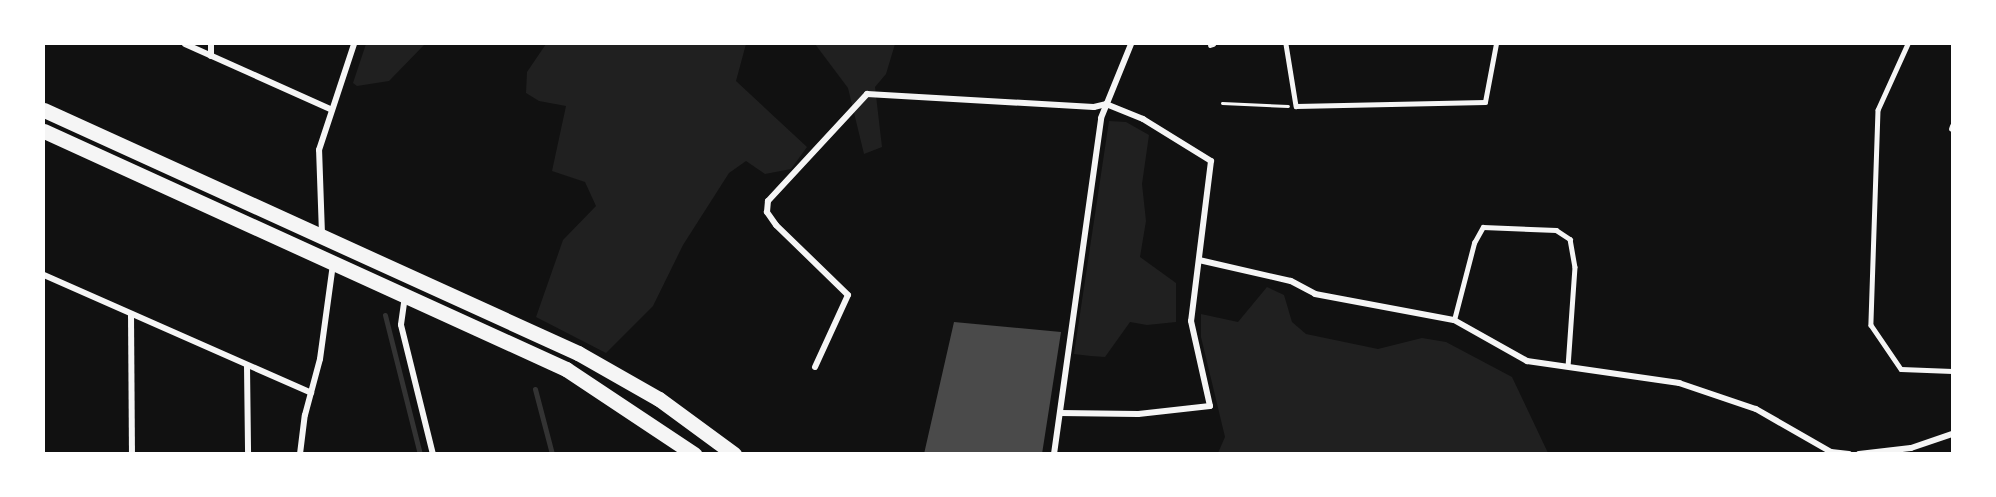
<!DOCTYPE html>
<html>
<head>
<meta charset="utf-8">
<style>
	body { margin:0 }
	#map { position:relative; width:1996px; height:497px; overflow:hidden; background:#111; font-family:Lora,serif }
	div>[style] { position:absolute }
	.green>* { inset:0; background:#202020 }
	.stream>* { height:5px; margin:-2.5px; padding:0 2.5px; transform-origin:2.5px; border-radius:2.5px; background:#333 }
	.building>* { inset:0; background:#4a4a4a }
	.path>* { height:3px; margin:-1.5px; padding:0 1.5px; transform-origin:1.5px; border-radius:1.5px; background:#f5f5f5 }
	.service>* { height:4.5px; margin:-2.25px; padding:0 2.25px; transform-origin:2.25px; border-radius:2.25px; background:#f5f5f5 }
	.minor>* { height:6px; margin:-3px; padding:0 3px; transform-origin:3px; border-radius:3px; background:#f5f5f5 }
	.primary>* { height:15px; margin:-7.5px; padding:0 7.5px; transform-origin:7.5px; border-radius:7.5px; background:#f5f5f5 }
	span { translate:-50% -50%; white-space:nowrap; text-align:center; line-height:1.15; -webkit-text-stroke:4.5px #fff; paint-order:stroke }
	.frame { position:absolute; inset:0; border:45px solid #fff; pointer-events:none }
</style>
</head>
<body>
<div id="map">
	<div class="green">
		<div style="clip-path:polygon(366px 44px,425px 44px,389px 81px,357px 86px,353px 83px)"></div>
		<div style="clip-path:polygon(546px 44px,746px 44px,736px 81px,807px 147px,791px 169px,765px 174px,746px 161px,729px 173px,683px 245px,653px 306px,606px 353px,536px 317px,563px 240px,596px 206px,585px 182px,552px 171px,566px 106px,539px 101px,526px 93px,527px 72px)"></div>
		<div style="clip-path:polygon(815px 44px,895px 44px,886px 74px,875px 87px,882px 147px,864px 154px,848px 88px)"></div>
		<div style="clip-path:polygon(1109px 121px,1126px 122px,1149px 135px,1142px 184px,1146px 221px,1140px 257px,1176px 283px,1176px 322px,1147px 325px,1130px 322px,1105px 357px,1091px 356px,1074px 354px)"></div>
		<div style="clip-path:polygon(1267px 287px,1284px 295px,1292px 322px,1306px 334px,1378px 349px,1422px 338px,1446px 342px,1512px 377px,1548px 453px,1218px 453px,1225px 437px,1201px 337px,1201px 314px,1238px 322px)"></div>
	</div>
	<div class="stream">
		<div style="left:385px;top:315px;width:143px;rotate:75.9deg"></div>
		<div style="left:535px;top:389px;width:67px;rotate:75.3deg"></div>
	</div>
	<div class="building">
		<div style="clip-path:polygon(954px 322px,1061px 332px,1042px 454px,924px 454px)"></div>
	</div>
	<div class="path">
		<div style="left:1222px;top:103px;width:66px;rotate:2.6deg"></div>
	</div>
	<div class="service">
		<div style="left:1286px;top:44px;width:63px;rotate:80.8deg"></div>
		<div style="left:1296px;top:106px;width:189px;rotate:-1.2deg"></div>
		<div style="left:1485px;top:102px;width:59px;rotate:-79.3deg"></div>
		<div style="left:1908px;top:44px;width:72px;rotate:114.4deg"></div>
		<div style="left:1878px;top:110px;width:215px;rotate:91.9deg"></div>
		<div style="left:1871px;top:325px;width:53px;rotate:55.7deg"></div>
		<div style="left:1901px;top:369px;width:51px;rotate:2.2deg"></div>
		<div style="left:1210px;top:45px;width:3px;rotate:-18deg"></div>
		<div style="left:1951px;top:129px;width:3px;rotate:-72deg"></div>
		<div style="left:1454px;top:320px;width:80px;rotate:-75.4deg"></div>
		<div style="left:1474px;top:243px;width:18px;rotate:-61deg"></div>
		<div style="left:1483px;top:227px;width:73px;rotate:2.4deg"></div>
		<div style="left:1556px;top:230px;width:17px;rotate:33deg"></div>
		<div style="left:1570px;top:239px;width:28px;rotate:80deg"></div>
		<div style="left:1575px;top:267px;width:99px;rotate:94deg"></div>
	</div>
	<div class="minor">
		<div style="left:185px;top:44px;width:159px;rotate:24.1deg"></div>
		<div style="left:211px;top:44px;width:12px;rotate:90deg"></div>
		<div style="left:322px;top:234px;width:84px;rotate:-92deg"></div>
		<div style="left:319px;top:150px;width:112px;rotate:-71.7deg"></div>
		<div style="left:1199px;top:260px;width:94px;rotate:12.9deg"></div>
		<div style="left:1291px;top:281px;width:27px;rotate:28deg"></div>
		<div style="left:1315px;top:294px;width:141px;rotate:10.6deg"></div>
		<div style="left:1454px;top:320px;width:84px;rotate:29.3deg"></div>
		<div style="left:1527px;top:361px;width:154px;rotate:8.2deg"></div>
		<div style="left:1679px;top:383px;width:81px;rotate:18.7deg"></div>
		<div style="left:1756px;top:409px;width:86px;rotate:29.8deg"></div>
		<div style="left:1831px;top:452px;width:18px;rotate:6deg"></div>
		<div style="left:44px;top:275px;width:292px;rotate:23.8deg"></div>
		<div style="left:405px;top:296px;width:29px;rotate:98deg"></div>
		<div style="left:401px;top:325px;width:133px;rotate:76.1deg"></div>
		<div style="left:131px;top:314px;width:140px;rotate:89.6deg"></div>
		<div style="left:247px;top:366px;width:88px;rotate:89.3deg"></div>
		<div style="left:815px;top:367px;width:79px;rotate:-65.4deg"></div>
		<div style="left:848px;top:295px;width:100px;rotate:-135.8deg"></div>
		<div style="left:776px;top:225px;width:16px;rotate:-125deg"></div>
		<div style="left:767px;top:212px;width:11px;rotate:-85deg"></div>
		<div style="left:768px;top:201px;width:146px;rotate:-47.2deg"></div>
		<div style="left:867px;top:94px;width:227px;rotate:3.3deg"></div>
		<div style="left:1094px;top:107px;width:12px;rotate:-14deg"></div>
		<div style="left:1106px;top:104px;width:40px;rotate:22deg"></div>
		<div style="left:1143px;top:119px;width:80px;rotate:31.7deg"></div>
		<div style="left:1211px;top:161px;width:161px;rotate:97.1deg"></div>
		<div style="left:1191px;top:321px;width:87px;rotate:77.4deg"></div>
		<div style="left:1210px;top:406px;width:72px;rotate:173.7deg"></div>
		<div style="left:1138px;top:414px;width:78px;rotate:-179.3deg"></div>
		<div style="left:300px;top:454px;width:39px;rotate:-83deg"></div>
		<div style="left:305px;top:415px;width:58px;rotate:-75deg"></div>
		<div style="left:320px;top:359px;width:96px;rotate:-82.2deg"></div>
		<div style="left:1054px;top:454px;width:339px;rotate:-82deg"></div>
		<div style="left:1101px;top:118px;width:80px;rotate:-67.9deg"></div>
		<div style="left:1859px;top:454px;width:52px;rotate:-6.6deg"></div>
		<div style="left:1911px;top:448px;width:43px;rotate:-18.9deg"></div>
	</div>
	<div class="primary">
		<div style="left:44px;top:110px;width:587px;rotate:24.47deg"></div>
		<div style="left:578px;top:353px;width:93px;rotate:29.6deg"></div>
		<div style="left:659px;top:399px;width:93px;rotate:36.3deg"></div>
		<div style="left:44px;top:131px;width:574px;rotate:24.51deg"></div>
		<div style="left:566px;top:369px;width:154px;rotate:33.6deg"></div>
	</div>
	<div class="frame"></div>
</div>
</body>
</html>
